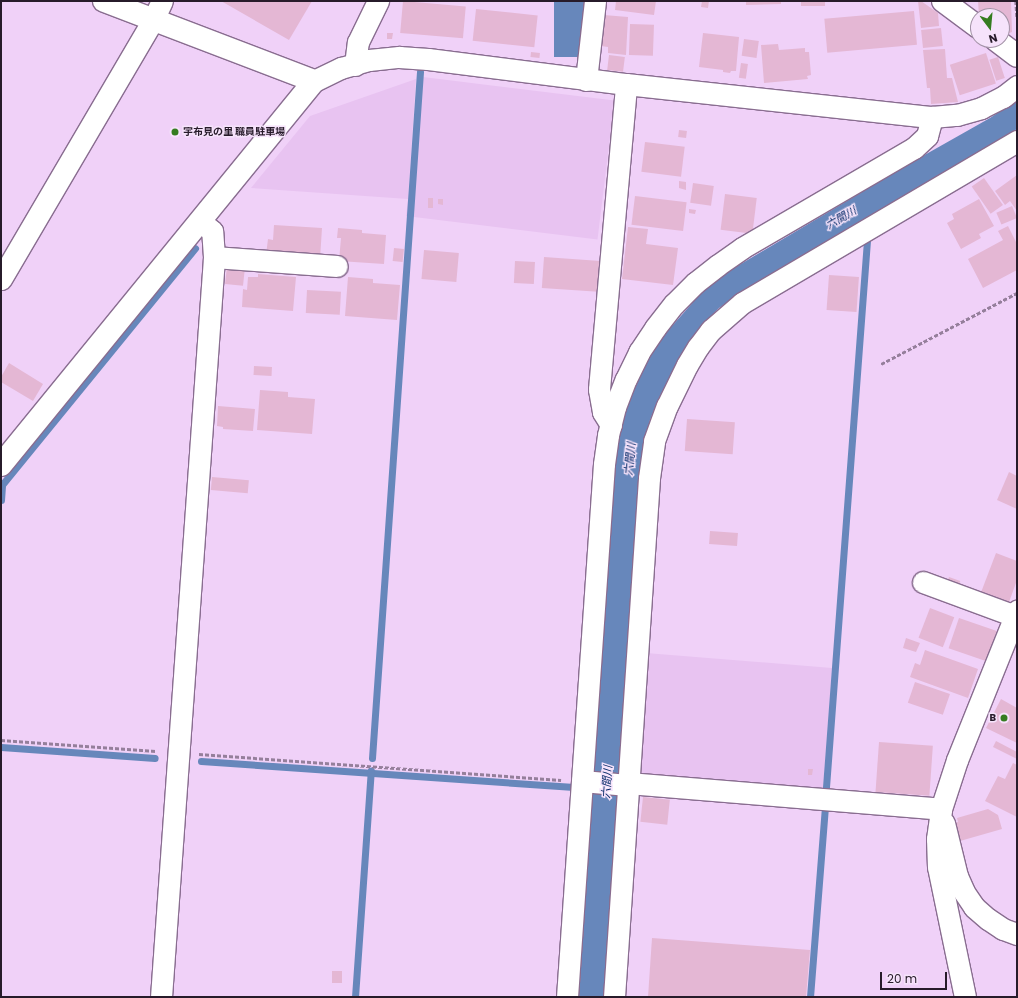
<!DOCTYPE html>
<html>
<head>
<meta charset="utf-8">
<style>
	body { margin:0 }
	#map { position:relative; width:1018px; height:998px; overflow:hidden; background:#f0d1f8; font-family:Poppins,"Noto Sans JP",sans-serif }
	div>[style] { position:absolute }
	.built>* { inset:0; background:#e8c3f1; transform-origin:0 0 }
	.water>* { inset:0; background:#6787bb; transform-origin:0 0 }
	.stream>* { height:7px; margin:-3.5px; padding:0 3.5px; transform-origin:3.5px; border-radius:3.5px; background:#6787bb }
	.building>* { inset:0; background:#e4b7d4; transform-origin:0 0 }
	.path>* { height:2.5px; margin-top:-1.25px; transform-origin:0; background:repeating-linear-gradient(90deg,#957f9b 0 4px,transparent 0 6px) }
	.roads { filter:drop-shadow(1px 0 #896d90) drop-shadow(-1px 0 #896d90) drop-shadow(0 1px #896d90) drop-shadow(0 -1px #896d90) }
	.street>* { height:21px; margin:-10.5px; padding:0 10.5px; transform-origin:10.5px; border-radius:10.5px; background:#fff }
	.secondary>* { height:22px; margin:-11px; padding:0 11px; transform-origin:11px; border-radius:11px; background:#fff }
	.dots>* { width:11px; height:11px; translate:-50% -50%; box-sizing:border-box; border:2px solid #f6e3fb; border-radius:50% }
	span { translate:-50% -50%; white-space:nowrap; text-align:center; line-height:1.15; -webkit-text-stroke:3px #f6e3fb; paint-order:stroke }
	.poi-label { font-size:10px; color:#271b2a; font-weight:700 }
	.left { translate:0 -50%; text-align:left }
	.right { translate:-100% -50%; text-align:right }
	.water-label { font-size:11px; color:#002765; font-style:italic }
	.frame { position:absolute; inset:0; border:2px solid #271b2a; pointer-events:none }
	.north { position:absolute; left:970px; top:8px; width:40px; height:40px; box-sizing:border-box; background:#f6e3fb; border:1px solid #a393a7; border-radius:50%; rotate:164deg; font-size:11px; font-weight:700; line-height:16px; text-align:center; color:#271b2a }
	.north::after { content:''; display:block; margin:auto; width:14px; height:18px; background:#357c20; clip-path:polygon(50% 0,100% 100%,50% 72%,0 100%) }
	.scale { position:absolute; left:880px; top:972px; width:67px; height:18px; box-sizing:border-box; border:2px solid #271b2a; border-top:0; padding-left:5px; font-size:12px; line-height:14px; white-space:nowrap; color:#271b2a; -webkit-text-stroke:3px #f6e3fb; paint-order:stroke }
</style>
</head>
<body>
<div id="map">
	<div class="built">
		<div style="left:423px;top:77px;width:193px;height:140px;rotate:7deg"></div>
		<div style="clip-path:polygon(416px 79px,408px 199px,251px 188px,310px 116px)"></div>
		<div style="clip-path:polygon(646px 653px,832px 668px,823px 789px,642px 774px,638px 769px)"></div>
	</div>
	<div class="water">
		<div style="left:554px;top:1px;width:32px;height:56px"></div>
		<div style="clip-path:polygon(1017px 100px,1017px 129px,755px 283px,719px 308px,703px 324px,678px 360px,657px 402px,650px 420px,641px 458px,604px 997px,579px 997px,615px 466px,619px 437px,626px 410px,637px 383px,649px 358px,665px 334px,702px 292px,724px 274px,921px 157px,990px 118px)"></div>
	</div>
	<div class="stream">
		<div style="left:1px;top:486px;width:307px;rotate:-50.8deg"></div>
		<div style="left:1px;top:500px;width:15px;rotate:-86deg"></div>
		<div style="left:1px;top:747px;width:154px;rotate:4.1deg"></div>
		<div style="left:372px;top:758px;width:688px;rotate:-86deg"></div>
		<div style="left:201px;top:761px;width:370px;rotate:4deg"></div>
		<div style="left:826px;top:787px;width:549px;rotate:-85.71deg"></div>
		<div style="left:355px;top:997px;width:227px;rotate:-86deg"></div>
		<div style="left:810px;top:997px;width:192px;rotate:-85.5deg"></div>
	</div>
	<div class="building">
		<div style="clip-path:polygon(221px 1px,312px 1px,289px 40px)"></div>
		<div style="left:403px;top:1px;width:63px;height:32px;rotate:5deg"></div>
		<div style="clip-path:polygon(616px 1px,656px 1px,654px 15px,615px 10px)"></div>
		<div style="clip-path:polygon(702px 1px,709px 1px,708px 8px,701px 7px)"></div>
		<div style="clip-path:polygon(746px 1px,781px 1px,781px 4px,746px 5px)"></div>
		<div style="left:801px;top:1px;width:24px;height:5px"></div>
		<div style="clip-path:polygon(918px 1px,921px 1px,938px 13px,939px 26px,921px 28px)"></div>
		<div style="clip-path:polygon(978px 1px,1011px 1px,1012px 32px,1007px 34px,1002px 30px,1002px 16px,979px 16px)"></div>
		<div style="left:476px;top:9px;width:62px;height:32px;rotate:6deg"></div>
		<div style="left:914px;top:11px;width:34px;height:90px;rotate:85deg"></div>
		<div style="clip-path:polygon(604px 15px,628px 17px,626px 55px,608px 53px,608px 47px,601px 46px)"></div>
		<div style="left:630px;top:24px;width:24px;height:31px;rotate:2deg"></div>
		<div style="left:941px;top:28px;width:18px;height:20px;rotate:84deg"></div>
		<div style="clip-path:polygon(387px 33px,393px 33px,392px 39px,387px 39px)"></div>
		<div style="clip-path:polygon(703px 33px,739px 37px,736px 71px,731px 71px,730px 73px,723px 72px,723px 70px,699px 67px)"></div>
		<div style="left:744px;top:39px;width:15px;height:17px;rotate:8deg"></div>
		<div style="clip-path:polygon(778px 44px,779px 50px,805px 48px,805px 52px,809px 52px,811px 75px,807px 76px,808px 79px,764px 83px,761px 45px)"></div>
		<div style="clip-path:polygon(945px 49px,947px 78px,952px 78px,958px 102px,931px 104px,930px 88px,927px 88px,923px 50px)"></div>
		<div style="left:531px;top:52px;width:9px;height:5px;rotate:6deg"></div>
		<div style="left:986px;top:53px;width:32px;height:38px;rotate:72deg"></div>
		<div style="left:609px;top:55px;width:16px;height:15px;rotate:7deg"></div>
		<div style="left:998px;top:57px;width:22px;height:9px;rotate:72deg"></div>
		<div style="left:741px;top:63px;width:7px;height:15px;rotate:8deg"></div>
		<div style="left:679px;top:130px;width:8px;height:7px;rotate:7deg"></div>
		<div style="left:645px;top:142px;width:40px;height:30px;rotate:7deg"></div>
		<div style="clip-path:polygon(1017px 175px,1017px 211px,1010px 201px,1005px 205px,995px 191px)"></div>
		<div style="left:984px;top:178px;width:33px;height:15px;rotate:55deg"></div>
		<div style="clip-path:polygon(679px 181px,686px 182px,686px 190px,679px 188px)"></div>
		<div style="left:693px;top:183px;width:21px;height:20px;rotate:8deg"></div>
		<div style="left:725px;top:194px;width:32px;height:36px;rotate:7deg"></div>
		<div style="left:635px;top:196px;width:52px;height:29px;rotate:7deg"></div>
		<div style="left:428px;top:198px;width:5px;height:10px"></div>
		<div style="clip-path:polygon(438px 199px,443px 199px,443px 205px,438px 204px)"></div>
		<div style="clip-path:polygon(979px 199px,994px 226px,979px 234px,981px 238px,961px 249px,947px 223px,954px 219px,952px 214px)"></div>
		<div style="left:1012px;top:206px;width:13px;height:17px;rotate:67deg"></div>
		<div style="clip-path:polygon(689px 209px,696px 210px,695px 214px,689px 213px)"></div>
		<div style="clip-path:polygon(274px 225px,322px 228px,320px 259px,266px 255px,268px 239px,273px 240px)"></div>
		<div style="clip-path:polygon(1008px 226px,1017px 244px,1017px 270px,983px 288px,968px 259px,1003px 240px,998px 231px)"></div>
		<div style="clip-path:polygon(628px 227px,648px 229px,646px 244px,678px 248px,673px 285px,622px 279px)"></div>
		<div style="clip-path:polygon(338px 228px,362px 230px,362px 233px,386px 235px,384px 264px,339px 261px,341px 238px,337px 238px)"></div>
		<div style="left:394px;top:248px;width:10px;height:13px;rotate:6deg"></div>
		<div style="left:424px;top:250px;width:35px;height:29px;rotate:5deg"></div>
		<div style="left:544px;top:257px;width:60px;height:31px;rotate:4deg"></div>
		<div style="left:515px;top:261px;width:20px;height:22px;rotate:3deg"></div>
		<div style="left:227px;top:266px;width:18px;height:18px;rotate:6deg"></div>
		<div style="clip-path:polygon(258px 274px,296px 277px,293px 311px,242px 307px,243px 289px,247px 290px,248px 277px,258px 277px)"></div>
		<div style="left:829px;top:275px;width:30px;height:35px;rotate:4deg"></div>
		<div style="clip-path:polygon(348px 277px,373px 279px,373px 283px,400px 285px,397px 320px,345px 316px)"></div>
		<div style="left:307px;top:290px;width:34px;height:23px;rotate:3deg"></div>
		<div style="clip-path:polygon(9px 363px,43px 384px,33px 401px,1px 382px,1px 377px)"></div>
		<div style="left:254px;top:366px;width:18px;height:9px;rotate:3deg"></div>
		<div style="clip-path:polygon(260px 390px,288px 392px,288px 397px,315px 399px,312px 434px,257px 430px)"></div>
		<div style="clip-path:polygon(218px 406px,255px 409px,253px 431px,223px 429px,223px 427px,217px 426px)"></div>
		<div style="left:687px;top:419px;width:48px;height:32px;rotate:4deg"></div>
		<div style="clip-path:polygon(1009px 472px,1017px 476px,1017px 509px,997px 500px)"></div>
		<div style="left:212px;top:477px;width:37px;height:13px;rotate:5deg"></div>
		<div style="left:710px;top:531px;width:28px;height:13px;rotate:4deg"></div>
		<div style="clip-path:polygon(996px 553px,1017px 561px,1017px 580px,1008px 605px,980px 595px)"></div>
		<div style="left:949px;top:577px;width:12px;height:6px;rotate:20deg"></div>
		<div style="left:930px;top:608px;width:26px;height:32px;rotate:21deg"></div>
		<div style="left:959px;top:618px;width:40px;height:32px;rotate:19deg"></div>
		<div style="clip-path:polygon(906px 638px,920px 643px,916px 652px,903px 648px)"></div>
		<div style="clip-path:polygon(925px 650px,978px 669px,968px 698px,910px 677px,915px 663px,920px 665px)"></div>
		<div style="left:915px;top:682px;width:37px;height:22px;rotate:19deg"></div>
		<div style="clip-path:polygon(1001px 699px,1017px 708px,1017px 743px,986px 728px)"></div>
		<div style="clip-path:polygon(996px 741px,1017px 752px,1017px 759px,993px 747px)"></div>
		<div style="left:879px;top:742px;width:54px;height:50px;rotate:4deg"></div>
		<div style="clip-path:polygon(1013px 763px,1017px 765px,1017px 817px,985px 801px,998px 776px,1005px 779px)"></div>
		<div style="clip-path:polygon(808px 769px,813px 769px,812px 775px,808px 775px)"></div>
		<div style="left:643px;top:797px;width:27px;height:25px;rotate:6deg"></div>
		<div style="clip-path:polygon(988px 809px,998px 815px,1002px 829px,960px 841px,955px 823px,958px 822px,957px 818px)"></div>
		<div style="clip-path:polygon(652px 938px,810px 950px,806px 997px,648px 997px)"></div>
		<div style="left:332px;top:971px;width:10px;height:12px"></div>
	</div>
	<div class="path">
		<div style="left:1016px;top:1px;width:16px;rotate:86deg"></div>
		<div style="left:881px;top:364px;width:153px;rotate:-27.6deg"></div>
		<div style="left:1px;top:740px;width:155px;rotate:4.1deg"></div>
		<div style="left:199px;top:754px;width:363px;rotate:4.1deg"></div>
	</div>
	<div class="roads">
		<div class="street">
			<div style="left:355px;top:65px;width:23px;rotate:-83deg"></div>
			<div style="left:358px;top:42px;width:46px;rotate:-64deg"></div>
			<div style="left:586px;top:80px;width:80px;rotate:-83.5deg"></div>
			<div style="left:314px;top:81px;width:30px;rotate:-26deg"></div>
			<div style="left:341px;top:68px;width:29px;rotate:-16deg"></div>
			<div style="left:369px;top:60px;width:30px;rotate:-6deg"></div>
			<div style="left:399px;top:57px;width:29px;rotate:4deg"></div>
			<div style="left:428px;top:59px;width:200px;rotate:7.2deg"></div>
			<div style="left:626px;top:84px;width:308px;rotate:6.2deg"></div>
			<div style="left:932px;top:117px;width:25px;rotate:-5deg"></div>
			<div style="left:957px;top:115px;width:25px;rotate:-16deg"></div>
			<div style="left:981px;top:108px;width:25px;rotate:-27deg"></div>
			<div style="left:1003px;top:97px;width:18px;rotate:-38deg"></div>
			<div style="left:214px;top:257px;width:123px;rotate:4.2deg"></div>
			<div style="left:1px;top:279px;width:300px;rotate:-59.6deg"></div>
			<div style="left:153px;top:20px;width:21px;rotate:-65deg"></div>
			<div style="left:611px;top:425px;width:15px;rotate:-122deg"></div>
			<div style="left:603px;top:412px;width:23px;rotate:-100deg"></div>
			<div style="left:599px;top:389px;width:306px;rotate:-84.9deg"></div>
			<div style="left:923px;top:582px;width:98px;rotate:20.3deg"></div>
			<div style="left:582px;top:781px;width:46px;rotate:5deg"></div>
			<div style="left:628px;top:783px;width:314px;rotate:4.7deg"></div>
			<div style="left:944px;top:823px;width:55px;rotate:76.2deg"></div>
			<div style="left:957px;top:876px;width:17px;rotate:66deg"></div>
			<div style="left:964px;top:892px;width:18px;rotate:56deg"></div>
			<div style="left:974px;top:907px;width:18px;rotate:41deg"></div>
			<div style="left:988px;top:919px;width:18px;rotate:34deg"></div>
			<div style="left:1003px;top:929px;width:15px;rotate:20deg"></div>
			<div style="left:161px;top:997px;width:742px;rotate:-85.9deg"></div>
			<div style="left:214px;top:257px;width:26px;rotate:-94deg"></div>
			<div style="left:212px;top:231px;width:16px;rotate:-140deg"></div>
			<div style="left:567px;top:997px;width:534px;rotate:-86.03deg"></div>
			<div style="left:604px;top:464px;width:29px;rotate:-82deg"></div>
			<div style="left:608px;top:435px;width:29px;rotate:-76deg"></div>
			<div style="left:615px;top:407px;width:30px;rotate:-69deg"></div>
			<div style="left:626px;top:379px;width:30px;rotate:-64deg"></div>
			<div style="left:639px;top:352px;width:29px;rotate:-56deg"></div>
			<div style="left:655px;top:328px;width:31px;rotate:-52deg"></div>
			<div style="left:674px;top:304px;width:30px;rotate:-45deg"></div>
			<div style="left:695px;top:283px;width:29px;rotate:-38deg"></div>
			<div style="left:718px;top:265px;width:29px;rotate:-35deg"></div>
			<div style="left:742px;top:248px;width:199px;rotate:-30.2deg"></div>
			<div style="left:914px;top:148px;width:18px;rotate:-43deg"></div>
			<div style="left:927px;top:136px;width:20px;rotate:-75deg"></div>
			<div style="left:614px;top:997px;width:520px;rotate:-86.14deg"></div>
			<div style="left:649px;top:478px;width:37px;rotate:-82deg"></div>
			<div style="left:654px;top:441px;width:37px;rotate:-70deg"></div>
			<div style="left:667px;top:406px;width:46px;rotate:-64deg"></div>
			<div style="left:687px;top:365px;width:21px;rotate:-59deg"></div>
			<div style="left:698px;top:347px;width:21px;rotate:-53deg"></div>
			<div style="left:711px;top:330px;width:41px;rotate:-41.1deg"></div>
			<div style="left:742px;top:303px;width:319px;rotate:-30.5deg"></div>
			<div style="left:965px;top:997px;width:133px;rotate:-101.7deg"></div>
			<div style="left:938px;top:867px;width:28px;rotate:-92deg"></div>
			<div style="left:937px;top:839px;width:30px;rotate:-82deg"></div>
			<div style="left:941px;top:809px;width:52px;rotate:-71.9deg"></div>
			<div style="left:957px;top:760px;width:161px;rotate:-68.1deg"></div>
		</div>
		<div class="secondary">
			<div style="left:943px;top:1px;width:44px;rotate:36.6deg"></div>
			<div style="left:996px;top:40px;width:26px;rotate:37deg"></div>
			<div style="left:1px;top:465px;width:495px;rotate:-50.8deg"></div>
			<div style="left:314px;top:81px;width:225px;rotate:-159.1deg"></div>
		</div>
	</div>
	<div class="dots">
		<div style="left:175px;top:132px;background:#357c20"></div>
		<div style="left:1004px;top:718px;background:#357c20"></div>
	</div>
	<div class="poi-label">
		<span class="left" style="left:183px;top:132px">宇布見の里 職員駐車場</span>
		<span class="right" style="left:996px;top:718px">B</span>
	</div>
	<div class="water-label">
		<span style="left:841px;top:218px;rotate:-30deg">六間川</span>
		<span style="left:630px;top:459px;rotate:-84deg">六間川</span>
		<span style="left:607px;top:782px;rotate:-86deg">六間川</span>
	</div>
	<div class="frame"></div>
	<div class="north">N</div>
	<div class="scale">20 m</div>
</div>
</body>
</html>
